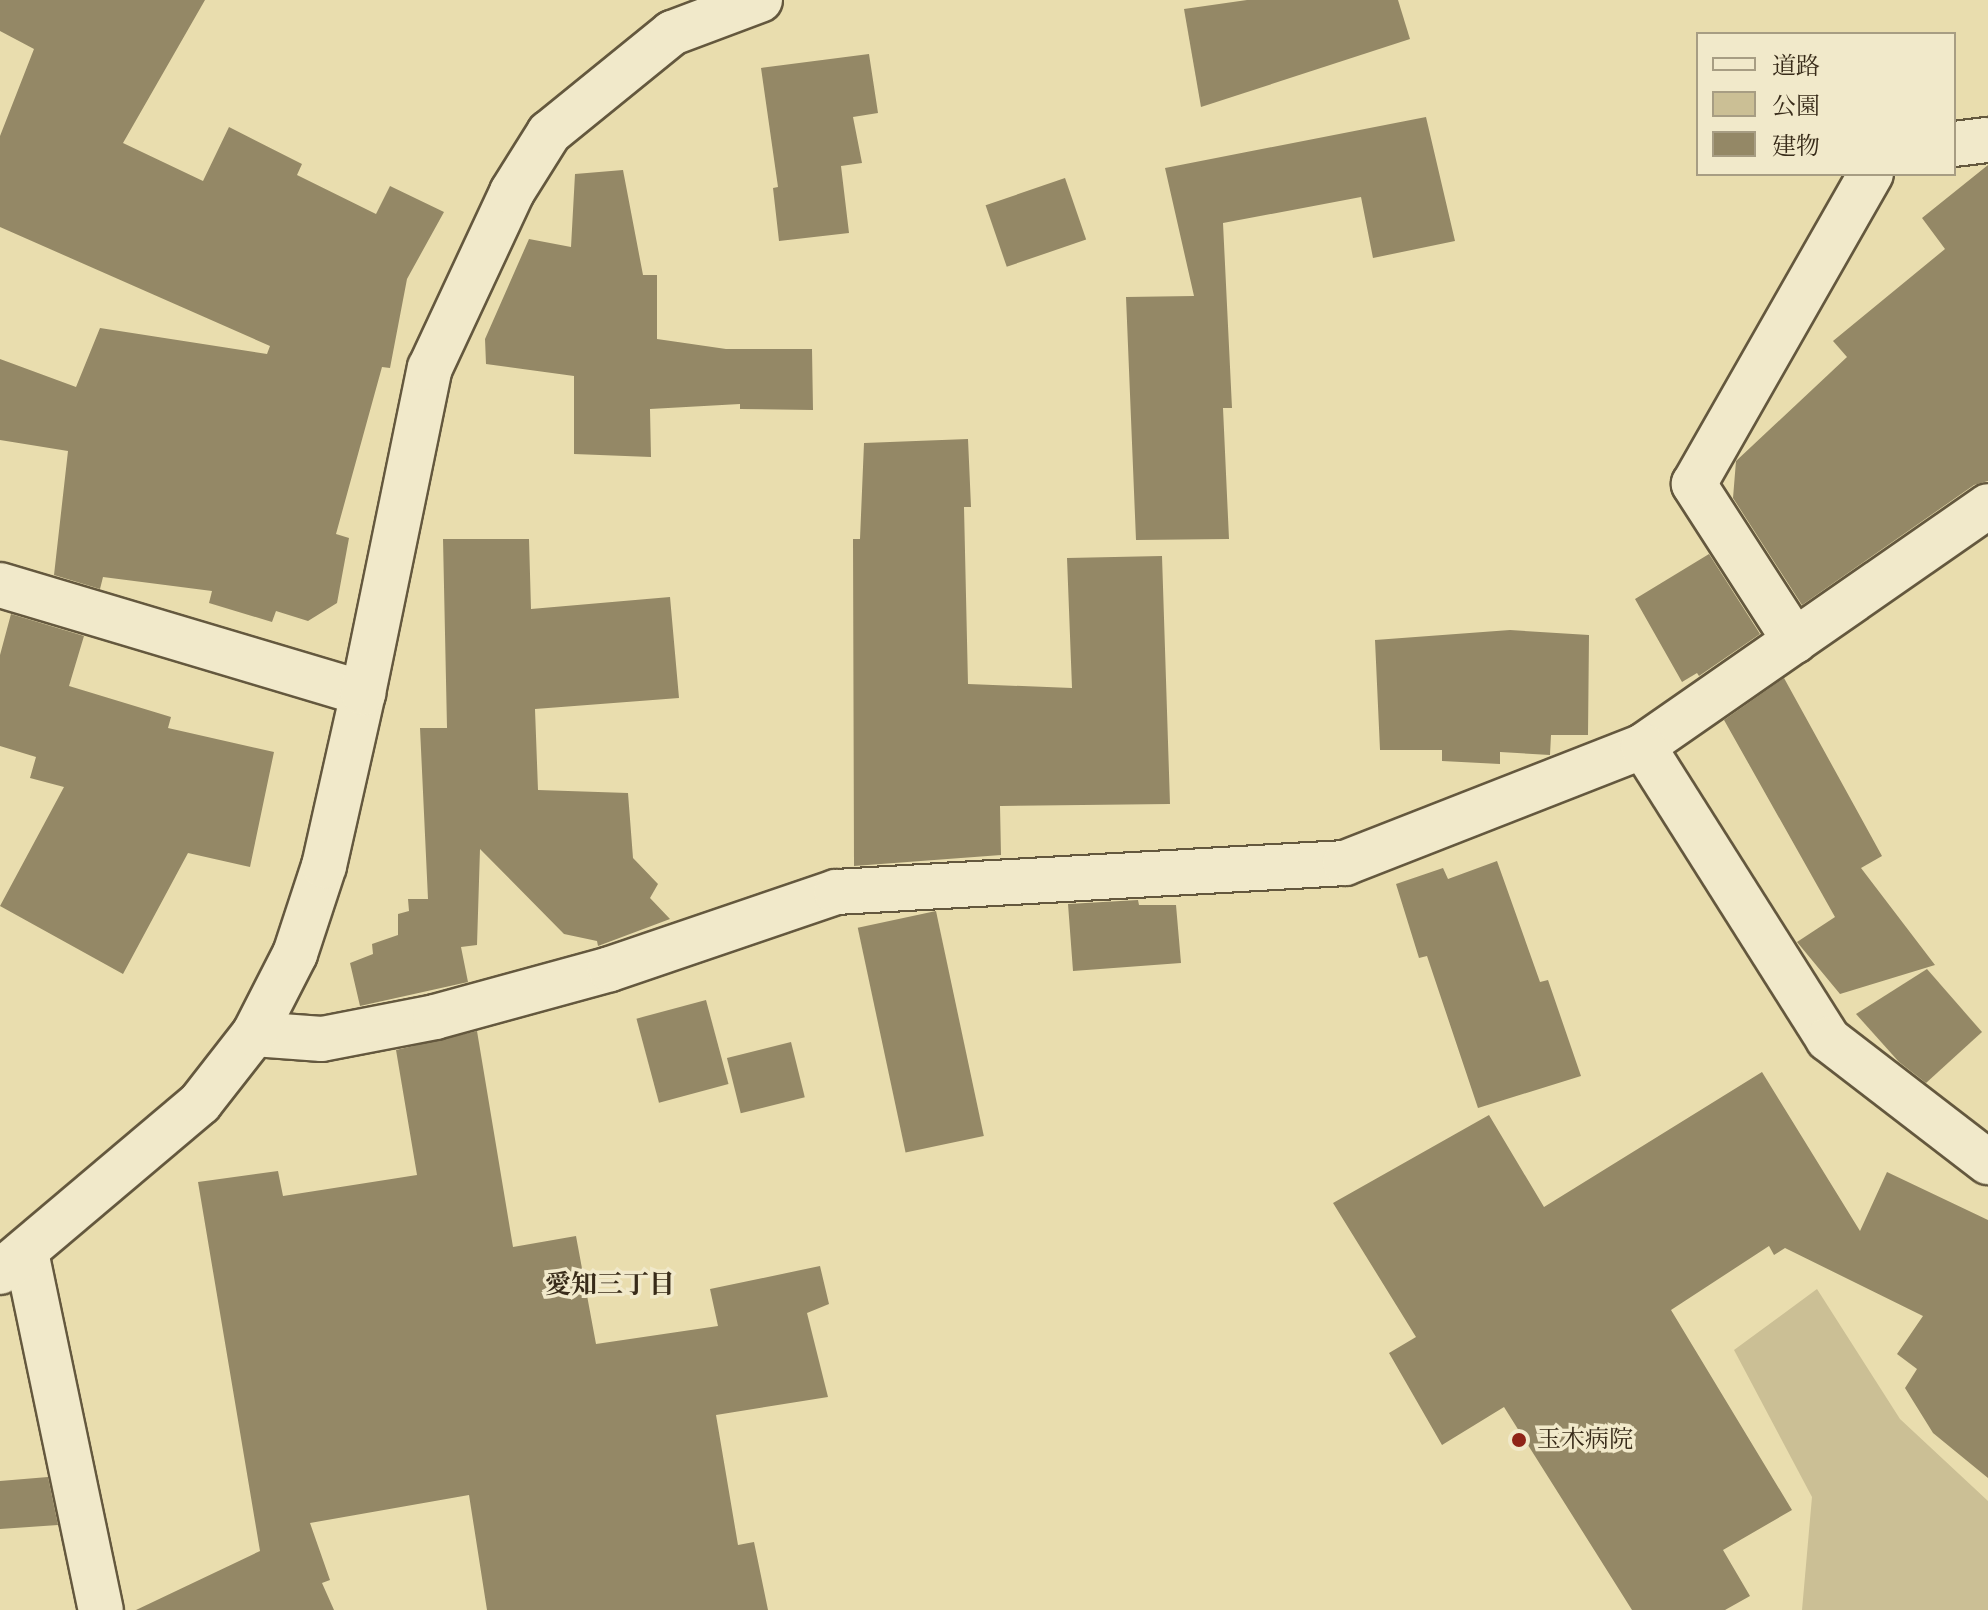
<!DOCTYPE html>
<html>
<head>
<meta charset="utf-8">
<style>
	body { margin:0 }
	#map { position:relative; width:1988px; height:1610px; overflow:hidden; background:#e9ddae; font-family:Alegreya,"Noto Serif JP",serif }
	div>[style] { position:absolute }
	.green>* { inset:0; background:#cbbf95 }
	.building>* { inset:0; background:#948866; transform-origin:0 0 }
	.roads { filter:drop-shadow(2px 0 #64583e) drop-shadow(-2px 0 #64583e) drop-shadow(0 2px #64583e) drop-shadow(0 -2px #64583e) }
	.minor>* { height:44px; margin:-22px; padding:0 22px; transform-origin:22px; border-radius:22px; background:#f1e9ca }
	.dots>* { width:22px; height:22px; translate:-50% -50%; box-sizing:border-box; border:4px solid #f1e9ca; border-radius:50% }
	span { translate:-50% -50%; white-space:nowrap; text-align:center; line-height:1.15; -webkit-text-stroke:7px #f1e9ca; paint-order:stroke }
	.poi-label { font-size:24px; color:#382b19 }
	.left { translate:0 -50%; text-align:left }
	.neighbourhood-label { font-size:26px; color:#382b19; font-weight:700 }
	.legend { position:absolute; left:1696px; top:32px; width:260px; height:144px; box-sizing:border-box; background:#f1e9ca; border:2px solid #a79d83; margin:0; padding:10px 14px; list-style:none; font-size:24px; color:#382b19 }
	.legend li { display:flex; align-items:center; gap:16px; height:40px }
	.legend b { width:40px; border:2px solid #a79d83 }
</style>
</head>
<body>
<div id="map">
	<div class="green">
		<div style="clip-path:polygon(1817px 1289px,1900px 1419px,1988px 1501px,1988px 1610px,1802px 1610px,1812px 1497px,1734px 1350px)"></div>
	</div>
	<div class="building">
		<div style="clip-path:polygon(0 0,205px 0,123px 143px,203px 181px,229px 127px,302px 164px,297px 175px,376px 214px,390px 186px,444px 212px,407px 279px,390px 368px,382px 367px,336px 534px,349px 538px,337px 603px,308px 621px,276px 611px,272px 622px,209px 603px,212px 591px,103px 577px,100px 589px,54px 575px,68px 451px,0 440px,0 359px,76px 387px,100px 328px,267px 354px,270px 346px,0 227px,0 136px,34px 49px,0 31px)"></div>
		<div style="clip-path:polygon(1247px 0,1398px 0,1410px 39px,1201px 107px,1184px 9px)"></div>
		<div style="clip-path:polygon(869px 54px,878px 113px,853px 117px,862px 163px,841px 166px,849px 233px,779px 241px,773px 188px,778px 187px,761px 68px)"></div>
		<div style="clip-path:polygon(1426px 117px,1455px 241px,1373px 258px,1361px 197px,1223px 223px,1232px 408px,1223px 408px,1229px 539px,1136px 540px,1126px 297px,1194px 296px,1165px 168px)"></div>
		<div style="clip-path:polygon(1988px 165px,1988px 481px,1974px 485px,1802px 605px,1733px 498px,1736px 461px,1847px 357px,1833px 341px,1945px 249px,1922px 218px)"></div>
		<div style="clip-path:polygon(623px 170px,643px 275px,657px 275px,657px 339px,726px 349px,812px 349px,813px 410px,740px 409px,740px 404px,650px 409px,651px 457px,574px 454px,574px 376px,486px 364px,485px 339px,529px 239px,571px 247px,575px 174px)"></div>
		<div style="left:1065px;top:178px;width:65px;height:84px;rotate:71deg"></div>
		<div style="clip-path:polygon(968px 439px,971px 507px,964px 507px,968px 684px,1072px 688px,1067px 558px,1162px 556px,1170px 804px,1000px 806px,1001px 855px,854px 866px,853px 539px,860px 539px,864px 443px)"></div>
		<div style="clip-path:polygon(443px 539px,529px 539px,531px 609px,670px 597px,679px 698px,535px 709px,538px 790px,628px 793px,633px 858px,658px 884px,650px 898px,670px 919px,598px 946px,597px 941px,564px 934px,480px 849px,477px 945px,461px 947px,468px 982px,360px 1006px,350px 963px,373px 954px,372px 944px,398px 935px,398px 914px,409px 911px,408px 899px,428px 899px,420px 728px,447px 728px)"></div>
		<div style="clip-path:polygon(1709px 554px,1760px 634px,1699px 676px,1697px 673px,1682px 682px,1635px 599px)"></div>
		<div style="clip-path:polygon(11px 614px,84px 636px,69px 686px,171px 717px,168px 728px,274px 752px,250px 867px,188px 853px,123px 974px,0 906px,64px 787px,30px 778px,36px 757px,0 746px,0 655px)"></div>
		<div style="clip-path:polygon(1510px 630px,1589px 635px,1588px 735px,1551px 735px,1550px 755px,1500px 752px,1500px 764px,1442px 761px,1442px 750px,1380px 750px,1375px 640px)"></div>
		<div style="clip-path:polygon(1784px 678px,1882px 856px,1861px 868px,1935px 965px,1840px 994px,1797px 942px,1835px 917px,1724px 720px)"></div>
		<div style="clip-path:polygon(1497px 861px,1540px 982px,1548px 980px,1581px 1076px,1478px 1108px,1427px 956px,1419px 958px,1396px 884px,1443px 868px,1448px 879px)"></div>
		<div style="clip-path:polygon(1138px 900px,1139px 905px,1176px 905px,1181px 963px,1073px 971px,1068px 904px)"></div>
		<div style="left:936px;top:911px;width:230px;height:80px;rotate:78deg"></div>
		<div style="clip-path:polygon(1927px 969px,1982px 1032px,1926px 1083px,1899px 1062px,1856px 1014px)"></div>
		<div style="left:706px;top:1000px;width:87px;height:72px;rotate:75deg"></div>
		<div style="clip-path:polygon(477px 1031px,513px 1247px,576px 1236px,596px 1344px,718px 1326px,710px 1289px,820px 1266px,829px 1304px,807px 1313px,828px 1397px,716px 1415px,738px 1545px,754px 1542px,768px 1610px,487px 1610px,469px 1495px,310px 1523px,330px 1580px,322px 1583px,334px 1610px,136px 1610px,260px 1551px,198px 1182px,278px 1171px,283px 1196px,417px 1175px,396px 1050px)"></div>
		<div style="left:791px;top:1042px;width:57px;height:66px;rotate:76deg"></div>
		<div style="clip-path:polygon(1762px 1072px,1860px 1231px,1887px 1172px,1988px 1220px,1988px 1478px,1933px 1433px,1905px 1388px,1917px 1369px,1897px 1354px,1923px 1316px,1785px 1248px,1774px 1255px,1769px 1246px,1671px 1310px,1792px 1510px,1723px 1550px,1750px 1596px,1725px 1610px,1632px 1610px,1504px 1407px,1442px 1445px,1389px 1353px,1416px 1337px,1333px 1203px,1489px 1115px,1544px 1207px)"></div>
		<div style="clip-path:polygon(48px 1477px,58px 1525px,0 1529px,0 1481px)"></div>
	</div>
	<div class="roads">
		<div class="minor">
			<div style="left:1954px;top:144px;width:34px;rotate:-7deg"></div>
			<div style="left:0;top:585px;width:379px;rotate:16.6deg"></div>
			<div style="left:1795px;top:641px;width:187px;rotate:-122.8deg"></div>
			<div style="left:1694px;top:484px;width:357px;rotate:-60.3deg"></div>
			<div style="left:1643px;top:746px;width:420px;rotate:-34.8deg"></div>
			<div style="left:254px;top:1034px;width:68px;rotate:4.2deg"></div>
			<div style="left:322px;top:1039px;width:115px;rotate:-11deg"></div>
			<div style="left:435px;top:1017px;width:181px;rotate:-15.3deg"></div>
			<div style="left:610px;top:969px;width:239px;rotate:-18.8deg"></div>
			<div style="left:836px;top:892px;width:510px;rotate:-3.26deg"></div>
			<div style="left:1345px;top:863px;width:320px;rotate:-21.4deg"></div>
			<div style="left:1643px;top:746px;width:347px;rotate:57.7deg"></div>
			<div style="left:1828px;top:1039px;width:202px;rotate:37.6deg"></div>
			<div style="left:26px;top:1252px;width:366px;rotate:78.2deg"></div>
			<div style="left:0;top:1272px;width:262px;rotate:-40.2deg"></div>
			<div style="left:200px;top:1103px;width:88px;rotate:-52deg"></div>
			<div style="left:254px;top:1034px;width:90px;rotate:-62.9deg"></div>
			<div style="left:295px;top:954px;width:93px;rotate:-71.8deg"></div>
			<div style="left:324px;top:866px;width:177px;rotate:-77.3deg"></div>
			<div style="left:363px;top:693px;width:332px;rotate:-78.4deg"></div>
			<div style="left:430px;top:368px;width:194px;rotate:-65deg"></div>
			<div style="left:512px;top:192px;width:70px;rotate:-57.9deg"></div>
			<div style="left:549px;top:133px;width:159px;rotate:-39.1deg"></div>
			<div style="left:672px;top:33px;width:94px;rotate:-20.6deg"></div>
		</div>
	</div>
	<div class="dots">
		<div style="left:1519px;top:1440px;background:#8f2418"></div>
	</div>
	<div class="poi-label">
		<span class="left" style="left:1537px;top:1440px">玉木病院</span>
	</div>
	<div class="neighbourhood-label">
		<span style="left:610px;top:1285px">愛知三丁目</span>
	</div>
	<ul class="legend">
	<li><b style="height:10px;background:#f1e9ca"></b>道路</li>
	<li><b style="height:22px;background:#cbbf95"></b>公園</li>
	<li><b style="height:22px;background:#948866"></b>建物</li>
	</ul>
</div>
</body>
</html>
